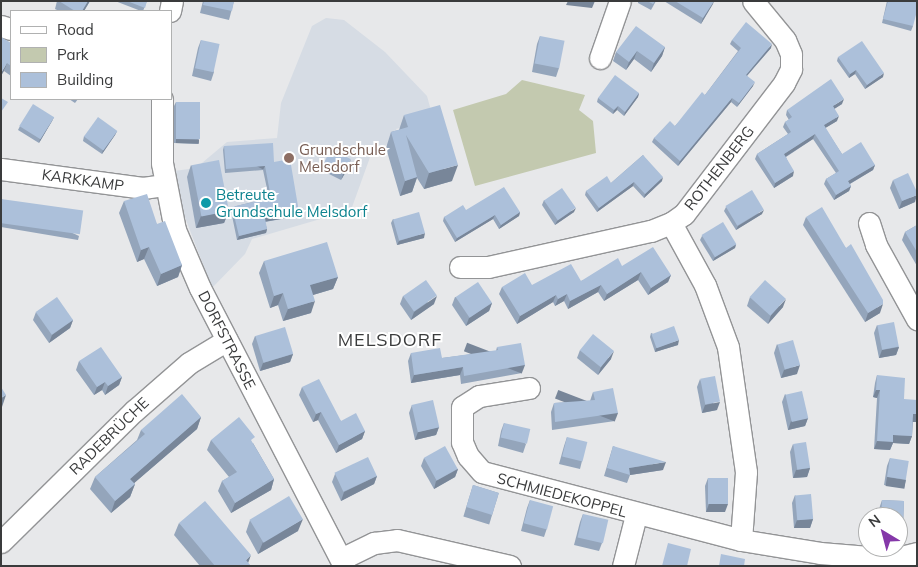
<!DOCTYPE html>
<html>
<head>
<meta charset="utf-8">
<style>
	body { margin:0 }
	#map { position:relative; width:918px; height:567px; overflow:hidden; background:#e7e8ea; font-family:Mulish,sans-serif }
	div>[style] { position:absolute }
	.built>* { inset:0; background:#d6dce4 }
	.green>* { inset:0; background:#c3c9af }
	.roads { filter:drop-shadow(1px 0 #939496) drop-shadow(-1px 0 #939496) drop-shadow(0 1px #939496) drop-shadow(0 -1px #939496) }
	.minor>* { height:21px; margin:-10.5px; padding:0 10.5px; transform-origin:10.5px; border-radius:10.5px; background:#fff }
	.wall>* { inset:0; background:#94a5bb; transform-origin:0 0 }
	.shaded-wall>* { inset:0; background:#788699; transform-origin:0 0 }
	.building>* { inset:0; background:#acc0da; transform-origin:0 0 }
	.dots>* { width:14px; height:14px; translate:-50% -50%; box-sizing:border-box; border:2px solid #fff; border-radius:50% }
	span { translate:-50% -50%; white-space:nowrap; text-align:center; line-height:1.15; -webkit-text-stroke:4px #fff; paint-order:stroke }
	.education-label { font-size:15px; color:#785e54 }
	.left { translate:0 -50%; text-align:left }
	.street-label { font-size:15px; color:#3a3b3c }
	.culture-label { font-size:15px; color:#0d838f }
	.quarter-label { font-size:18px; color:#3a3b3c; letter-spacing:1px }
	.frame { position:absolute; inset:0; border:2px solid #3a3b3c; pointer-events:none }
	.legend { position:absolute; left:10px; top:10px; width:162px; height:90px; box-sizing:border-box; background:#fff; border:1px solid #b0b1b1; margin:0; padding:6px 9px; list-style:none; font-size:15px; color:#3a3b3c }
	.legend li { display:flex; align-items:center; gap:10px; height:25px }
	.legend b { width:25px; border:1px solid #b0b1b1 }
	.north { position:absolute; left:858px; top:507px; width:50px; height:50px; box-sizing:border-box; background:#fff; border:1px solid #b0b1b1; border-radius:50%; rotate:323deg; font-size:14px; font-weight:700; line-height:20px; text-align:center; color:#3a3b3c }
	.north::after { content:''; display:block; margin:auto; width:18px; height:22px; background:#8538a9; clip-path:polygon(50% 0,100% 100%,50% 72%,0 100%) }
</style>
</head>
<body>
<div id="map">
	<div class="built">
		<div style="clip-path:polygon(326px 18px,344px 20px,385px 52px,427px 96px,433px 118px,396px 129px,399px 141px,373px 149px,351px 210px,252px 239px,245px 254px,212px 288px,183px 212px,174px 171px,196px 168px,227px 142px,277px 138px,281px 103px,312px 26px)"></div>
	</div>
	<div class="green">
		<div style="clip-path:polygon(522px 80px,585px 95px,579px 110px,593px 121px,596px 153px,475px 186px,453px 110px,506px 94px)"></div>
	</div>
	<div class="roads">
		<div class="minor">
			<div style="left:170px;top:11px;width:10px;rotate:-79deg"></div>
			<div style="left:1px;top:26px;width:10px;rotate:17deg"></div>
			<div style="left:600px;top:58px;width:60px;rotate:-70.7deg"></div>
			<div style="left:162px;top:99px;width:64px;rotate:90deg"></div>
			<div style="left:162px;top:163px;width:68px;rotate:79deg"></div>
			<div style="left:175px;top:230px;width:63px;rotate:66.7deg"></div>
			<div style="left:200px;top:288px;width:313px;rotate:62.6deg"></div>
			<div style="left:1px;top:169px;width:143px;rotate:7.6deg"></div>
			<div style="left:143px;top:188px;width:22px;rotate:-8deg"></div>
			<div style="left:671px;top:223px;width:71px;rotate:61.3deg"></div>
			<div style="left:705px;top:285px;width:66px;rotate:69.6deg"></div>
			<div style="left:728px;top:347px;width:126px;rotate:81.8deg"></div>
			<div style="left:746px;top:472px;width:68px;rotate:94.2deg"></div>
			<div style="left:869px;top:223px;width:23px;rotate:72deg"></div>
			<div style="left:876px;top:245px;width:85px;rotate:61deg"></div>
			<div style="left:460px;top:267px;width:28px"></div>
			<div style="left:488px;top:267px;width:167px;rotate:-12.5deg"></div>
			<div style="left:651px;top:231px;width:22px;rotate:-22deg"></div>
			<div style="left:671px;top:223px;width:16px;rotate:-35deg"></div>
			<div style="left:684px;top:214px;width:165px;rotate:-52.6deg"></div>
			<div style="left:784px;top:83px;width:16px;rotate:-63deg"></div>
			<div style="left:791px;top:69px;width:15px;rotate:-90deg"></div>
			<div style="left:791px;top:54px;width:15px;rotate:-113deg"></div>
			<div style="left:785px;top:40px;width:50px;rotate:-129.4deg"></div>
			<div style="left:529px;top:388px;width:51px;rotate:170.9deg"></div>
			<div style="left:479px;top:396px;width:20px;rotate:147deg"></div>
			<div style="left:462px;top:407px;width:35px;rotate:90deg"></div>
			<div style="left:462px;top:442px;width:15px;rotate:67deg"></div>
			<div style="left:468px;top:456px;width:21px;rotate:49deg"></div>
			<div style="left:482px;top:472px;width:268px;rotate:14.7deg"></div>
			<div style="left:741px;top:540px;width:80px;rotate:9.3deg"></div>
			<div style="left:820px;top:553px;width:73px;rotate:4.7deg"></div>
			<div style="left:893px;top:559px;width:25px;rotate:-14deg"></div>
			<div style="left:1px;top:542px;width:187px;rotate:-44.6deg"></div>
			<div style="left:134px;top:411px;width:73px;rotate:-41.1deg"></div>
			<div style="left:189px;top:363px;width:44px;rotate:-31.2deg"></div>
			<div style="left:341px;top:559px;width:37px;rotate:-26deg"></div>
			<div style="left:374px;top:543px;width:23px;rotate:-7deg"></div>
			<div style="left:397px;top:540px;width:116px;rotate:13deg"></div>
			<div style="left:623px;top:566px;width:53px;rotate:-75.7deg"></div>
		</div>
	</div>
	<div class="wall">
		<div style="clip-path:polygon(57px 1px,90px 1px,84px 11px,59px 11px,55px 9px)"></div>
		<div style="clip-path:polygon(115px 1px,147px 1px,143px 11px,141px 11px)"></div>
		<div style="clip-path:polygon(203px 1px,234px 1px,229px 20px,200px 13px)"></div>
		<div style="clip-path:polygon(638px 1px,656px 1px,651px 10px,638px 3px)"></div>
		<div style="clip-path:polygon(664px 1px,714px 1px,701px 24px)"></div>
		<div style="clip-path:polygon(887px 1px,912px 1px,913px 26px,911px 31px,882px 23px)"></div>
		<div style="clip-path:polygon(540px 36px,559px 68px,556px 77px,532px 72px,537px 44px)"></div>
		<div style="clip-path:polygon(201px 40px,214px 72px,211px 81px,192px 76px,198px 48px)"></div>
		<div style="clip-path:polygon(732px 40px,771px 48px,747px 76px,753px 86px,737px 107px,731px 102px,678px 166px,652px 142px,654px 138px,675px 126px,705px 95px,738px 51px,730px 44px)"></div>
		<div style="clip-path:polygon(11px 43px,11px 76px,4px 71px)"></div>
		<div style="clip-path:polygon(665px 47px,662px 56px,651px 72px,634px 59px,626px 70px,613px 61px,616px 52px)"></div>
		<div style="clip-path:polygon(838px 57px,883px 77px,865px 89px,855px 74px,849px 78px,837px 61px)"></div>
		<div style="clip-path:polygon(639px 93px,638px 97px,624px 116px,617px 110px,613px 114px,597px 102px,598px 98px)"></div>
		<div style="clip-path:polygon(69px 99px,78px 99px,75px 103px)"></div>
		<div style="clip-path:polygon(176px 102px,199px 140px,198px 144px,174px 143px,174px 106px)"></div>
		<div style="clip-path:polygon(842px 104px,834px 109px,837px 121px,825px 128px,842px 154px,875px 165px,873px 170px,850px 184px,851px 186px,849px 191px,834px 200px,824px 184px,826px 179px,836px 173px,813px 139px,786px 157px,793px 176px,774px 188px,755px 159px,757px 154px,788px 134px,783px 127px,785px 122px,789px 120px,786px 115px,787px 110px)"></div>
		<div style="clip-path:polygon(404px 115px,452px 181px,424px 189px,417px 178px,412px 192px,400px 196px,386px 148px,391px 132px,399px 130px)"></div>
		<div style="clip-path:polygon(54px 117px,52px 121px,39px 143px,18px 130px,20px 126px)"></div>
		<div style="clip-path:polygon(117px 131px,115px 135px,102px 154px,83px 141px,84px 136px)"></div>
		<div style="clip-path:polygon(224px 146px,274px 162px,299px 212px,298px 216px,265px 222px,267px 229px,266px 233px,237px 240px,231px 211px,232px 207px,269px 198px,263px 170px,225px 173px,223px 150px)"></div>
		<div style="clip-path:polygon(643px 155px,662px 181px,644px 198px,633px 186px,597px 212px,585px 195px,586px 191px,611px 183px)"></div>
		<div style="clip-path:polygon(324px 162px,348px 168px,341px 180px,321px 170px)"></div>
		<div style="clip-path:polygon(191px 165px,229px 211px,224px 223px,196px 228px,187px 177px)"></div>
		<div style="clip-path:polygon(893px 180px,915px 202px,899px 209px,890px 188px)"></div>
		<div style="clip-path:polygon(1px 199px,79px 236px,78px 240px,1px 227px)"></div>
		<div style="clip-path:polygon(544px 200px,574px 212px,555px 225px,542px 205px)"></div>
		<div style="clip-path:polygon(124px 201px,157px 224px,182px 265px,178px 277px,157px 286px,144px 259px,137px 262px,119px 213px)"></div>
		<div style="clip-path:polygon(726px 207px,762px 214px,736px 230px,724px 211px)"></div>
		<div style="clip-path:polygon(466px 210px,520px 212px,519px 216px,499px 229px,493px 219px,455px 242px,443px 221px,444px 217px)"></div>
		<div style="clip-path:polygon(806px 217px,846px 248px,880px 313px,865px 322px,803px 225px)"></div>
		<div style="clip-path:polygon(393px 219px,424px 238px,397px 245px,391px 223px)"></div>
		<div style="clip-path:polygon(917px 225px,917px 266px,902px 240px,905px 232px)"></div>
		<div style="clip-path:polygon(702px 236px,736px 244px,735px 248px,713px 261px,700px 240px)"></div>
		<div style="clip-path:polygon(264px 261px,338px 277px,333px 289px,313px 295px,311px 313px,283px 321px,278px 305px,270px 308px,259px 273px)"></div>
		<div style="clip-path:polygon(622px 266px,671px 275px,668px 282px,648px 295px,638px 280px,604px 301px,598px 292px,568px 309px,564px 301px,555px 306px,553px 302px,517px 324px,499px 294px,502px 287px,532px 285px,581px 281px)"></div>
		<div style="clip-path:polygon(403px 296px,434px 304px,411px 320px,400px 304px)"></div>
		<div style="clip-path:polygon(455px 297px,492px 303px,489px 311px,466px 326px,452px 305px)"></div>
		<div style="clip-path:polygon(750px 297px,783px 307px,768px 324px,747px 306px)"></div>
		<div style="clip-path:polygon(36px 312px,73px 320px,70px 328px,49px 343px,33px 320px)"></div>
		<div style="clip-path:polygon(877px 325px,899px 347px,896px 355px,879px 358px,874px 333px)"></div>
		<div style="clip-path:polygon(651px 333px,678px 345px,655px 352px,650px 337px)"></div>
		<div style="clip-path:polygon(255px 336px,293px 354px,290px 362px,260px 371px,252px 344px)"></div>
		<div style="clip-path:polygon(777px 344px,797px 374px,781px 378px,774px 353px)"></div>
		<div style="clip-path:polygon(497px 347px,522px 373px,461px 384px,460px 375px,411px 383px,408px 361px,411px 353px,442px 358px,496px 351px)"></div>
		<div style="clip-path:polygon(580px 350px,611px 359px,598px 375px,577px 358px)"></div>
		<div style="clip-path:polygon(79px 361px,122px 377px,119px 385px,105px 395px,102px 390px,94px 395px,76px 370px)"></div>
		<div style="clip-path:polygon(877px 375px,904px 399px,913px 422px,912px 436px,909px 444px,893px 443px,890px 450px,874px 449px,877px 398px,873px 397px,875px 383px)"></div>
		<div style="clip-path:polygon(700px 379px,717px 410px,702px 413px,697px 387px)"></div>
		<div style="clip-path:polygon(302px 387px,341px 421px,365px 431px,362px 439px,336px 453px,318px 420px,313px 422px,299px 395px)"></div>
		<div style="clip-path:polygon(593px 392px,615px 421px,552px 430px,551px 412px,554px 403px,590px 401px)"></div>
		<div style="clip-path:polygon(785px 394px,808px 418px,805px 426px,788px 430px,782px 402px)"></div>
		<div style="clip-path:polygon(412px 405px,439px 427px,436px 435px,415px 440px,409px 413px)"></div>
		<div style="clip-path:polygon(201px 417px,197px 429px,134px 483px,135px 484px,130px 497px,111px 513px,90px 489px,95px 477px,137px 440px,141px 430px)"></div>
		<div style="clip-path:polygon(504px 423px,526px 444px,523px 453px,498px 446px,501px 431px)"></div>
		<div style="clip-path:polygon(567px 437px,582px 461px,580px 469px,559px 464px,564px 446px)"></div>
		<div style="clip-path:polygon(211px 440px,253px 443px,274px 479px,271px 490px,231px 513px,218px 491px,222px 481px,229px 477px,207px 450px)"></div>
		<div style="clip-path:polygon(793px 444px,810px 468px,807px 477px,793px 478px,790px 452px)"></div>
		<div style="clip-path:polygon(613px 446px,663px 470px,630px 475px,627px 483px,604px 476px)"></div>
		<div style="clip-path:polygon(424px 458px,458px 469px,455px 477px,434px 489px,421px 466px)"></div>
		<div style="clip-path:polygon(890px 458px,906px 480px,904px 488px,884px 485px,887px 466px)"></div>
		<div style="clip-path:polygon(335px 474px,377px 476px,374px 484px,341px 501px,332px 482px)"></div>
		<div style="clip-path:polygon(708px 478px,725px 512px,706px 512px,705px 486px)"></div>
		<div style="left:473px;top:485px;width:27px;height:33px;rotate:17deg"></div>
		<div style="clip-path:polygon(795px 495px,813px 519px,810px 528px,794px 528px,792px 503px)"></div>
		<div style="clip-path:polygon(530px 500px,547px 528px,544px 537px,521px 531px,527px 508px)"></div>
		<div style="clip-path:polygon(882px 500px,904px 501px,903px 528px,900px 536px,898px 536px,898px 517px,879px 517px,879px 509px)"></div>
		<div style="clip-path:polygon(583px 514px,602px 543px,599px 551px,574px 545px,580px 522px)"></div>
		<div style="clip-path:polygon(250px 520px,298px 531px,258px 554px,246px 532px)"></div>
		<div style="clip-path:polygon(179px 523px,251px 566px,200px 566px,174px 535px)"></div>
	</div>
	<div class="shaded-wall">
		<div style="clip-path:polygon(88px 1px,90px 1px,84px 11px,82px 11px)"></div>
		<div style="clip-path:polygon(568px 1px,595px 1px,592px 8px,566px 5px)"></div>
		<div style="clip-path:polygon(714px 1px,713px 4px,701px 24px,703px 18px)"></div>
		<div style="clip-path:polygon(772px 44px,771px 48px,744px 79px,746px 75px)"></div>
		<div style="clip-path:polygon(665px 47px,662px 56px,651px 72px,654px 63px)"></div>
		<div style="clip-path:polygon(637px 51px,634px 59px,626px 70px,629px 62px)"></div>
		<div style="clip-path:polygon(7px 63px,4px 71px,1px 76px,1px 73px)"></div>
		<div style="clip-path:polygon(856px 70px,855px 74px,849px 78px,850px 74px)"></div>
		<div style="clip-path:polygon(884px 73px,883px 77px,865px 89px,867px 85px)"></div>
		<div style="clip-path:polygon(755px 82px,753px 86px,737px 107px,739px 103px)"></div>
		<div style="clip-path:polygon(639px 93px,638px 97px,624px 116px,625px 112px)"></div>
		<div style="clip-path:polygon(732px 98px,731px 102px,678px 166px,680px 161px)"></div>
		<div style="clip-path:polygon(844px 99px,842px 104px,831px 111px,833px 106px)"></div>
		<div style="clip-path:polygon(618px 106px,617px 110px,613px 114px,614px 110px)"></div>
		<div style="clip-path:polygon(839px 116px,837px 121px,822px 130px,824px 125px)"></div>
		<div style="clip-path:polygon(54px 117px,52px 121px,39px 143px,40px 139px)"></div>
		<div style="clip-path:polygon(117px 131px,115px 135px,102px 154px,103px 150px)"></div>
		<div style="clip-path:polygon(815px 134px,813px 139px,782px 159px,784px 154px)"></div>
		<div style="left:176px;top:139px;width:23px;height:4px;rotate:2deg"></div>
		<div style="clip-path:polygon(351px 159px,348px 168px,341px 180px,344px 172px)"></div>
		<div style="clip-path:polygon(458px 165px,452px 181px,424px 189px,429px 173px)"></div>
		<div style="clip-path:polygon(875px 165px,873px 170px,846px 186px,848px 181px)"></div>
		<div style="left:265px;top:166px;width:4px;height:39px;rotate:117deg"></div>
		<div style="clip-path:polygon(794px 171px,793px 176px,774px 188px,775px 183px)"></div>
		<div style="clip-path:polygon(417px 177px,412px 192px,400px 196px,405px 181px)"></div>
		<div style="clip-path:polygon(663px 177px,662px 181px,644px 198px,645px 194px)"></div>
		<div style="clip-path:polygon(634px 182px,633px 186px,597px 212px,599px 208px)"></div>
		<div style="clip-path:polygon(851px 186px,849px 191px,834px 200px,836px 195px)"></div>
		<div style="clip-path:polygon(917px 195px,915px 202px,899px 209px,902px 201px)"></div>
		<div style="clip-path:polygon(576px 208px,574px 212px,555px 225px,557px 221px)"></div>
		<div style="clip-path:polygon(764px 210px,762px 214px,736px 230px,738px 226px)"></div>
		<div style="clip-path:polygon(229px 211px,224px 223px,196px 228px,201px 216px)"></div>
		<div style="clip-path:polygon(299px 212px,298px 216px,263px 222px,265px 218px)"></div>
		<div style="clip-path:polygon(520px 212px,519px 216px,499px 229px,501px 225px)"></div>
		<div style="clip-path:polygon(495px 215px,493px 219px,455px 242px,457px 238px)"></div>
		<div style="clip-path:polygon(267px 229px,266px 233px,237px 240px,239px 236px)"></div>
		<div style="clip-path:polygon(425px 233px,424px 238px,397px 245px,399px 241px)"></div>
		<div style="clip-path:polygon(736px 244px,735px 248px,713px 261px,715px 257px)"></div>
		<div style="clip-path:polygon(149px 247px,144px 259px,137px 262px,141px 250px)"></div>
		<div style="clip-path:polygon(182px 265px,178px 277px,157px 286px,161px 274px)"></div>
		<div style="clip-path:polygon(641px 272px,638px 280px,604px 301px,607px 294px)"></div>
		<div style="clip-path:polygon(671px 275px,668px 282px,648px 295px,651px 288px)"></div>
		<div style="clip-path:polygon(338px 277px,333px 289px,306px 297px,310px 285px)"></div>
		<div style="clip-path:polygon(601px 285px,598px 292px,568px 309px,570px 301px)"></div>
		<div style="clip-path:polygon(283px 293px,278px 305px,270px 308px,274px 296px)"></div>
		<div style="clip-path:polygon(567px 294px,564px 301px,555px 306px,558px 299px)"></div>
		<div style="clip-path:polygon(556px 295px,553px 302px,517px 324px,520px 316px)"></div>
		<div style="clip-path:polygon(437px 296px,434px 304px,411px 320px,414px 312px)"></div>
		<div style="clip-path:polygon(786px 299px,783px 307px,768px 324px,771px 315px)"></div>
		<div style="clip-path:polygon(315px 301px,311px 313px,283px 321px,288px 309px)"></div>
		<div style="clip-path:polygon(492px 303px,489px 311px,466px 326px,469px 318px)"></div>
		<div style="clip-path:polygon(883px 304px,880px 313px,865px 322px,868px 313px)"></div>
		<div style="clip-path:polygon(73px 320px,70px 328px,49px 343px,52px 335px)"></div>
		<div style="clip-path:polygon(679px 340px,678px 345px,655px 352px,656px 348px)"></div>
		<div style="clip-path:polygon(899px 347px,896px 355px,879px 358px,882px 350px)"></div>
		<div style="clip-path:polygon(614px 351px,611px 359px,598px 375px,601px 367px)"></div>
		<div style="clip-path:polygon(293px 354px,290px 362px,260px 371px,263px 363px)"></div>
		<div style="left:525px;top:365px;width:9px;height:62px;rotate:111deg"></div>
		<div style="clip-path:polygon(800px 365px,797px 374px,781px 378px,784px 370px)"></div>
		<div style="clip-path:polygon(463px 367px,460px 375px,411px 383px,414px 375px)"></div>
		<div style="clip-path:polygon(122px 377px,119px 385px,105px 395px,108px 386px)"></div>
		<div style="clip-path:polygon(105px 382px,102px 390px,94px 395px,97px 387px)"></div>
		<div style="clip-path:polygon(876px 390px,880px 390px,877px 398px,873px 397px)"></div>
		<div style="clip-path:polygon(6px 395px,2px 407px,1px 407px,1px 398px)"></div>
		<div style="clip-path:polygon(720px 402px,717px 410px,702px 413px,705px 405px)"></div>
		<div style="clip-path:polygon(321px 412px,318px 420px,313px 422px,316px 414px)"></div>
		<div style="left:618px;top:413px;width:9px;height:64px;rotate:111deg"></div>
		<div style="clip-path:polygon(913px 414px,917px 414px,917px 422px,911px 422px)"></div>
		<div style="clip-path:polygon(201px 417px,197px 429px,125px 491px,130px 479px)"></div>
		<div style="clip-path:polygon(808px 418px,805px 426px,788px 430px,791px 421px)"></div>
		<div style="clip-path:polygon(439px 427px,436px 435px,415px 440px,418px 432px)"></div>
		<div style="clip-path:polygon(365px 431px,362px 439px,336px 453px,339px 445px)"></div>
		<div style="clip-path:polygon(893px 435px,912px 436px,909px 444px,893px 443px,890px 450px,874px 449px,877px 441px)"></div>
		<div style="clip-path:polygon(666px 462px,663px 470px,630px 475px,629px 468px)"></div>
		<div style="clip-path:polygon(810px 468px,807px 477px,793px 478px,796px 470px)"></div>
		<div style="clip-path:polygon(458px 469px,455px 477px,434px 489px,436px 481px)"></div>
		<div style="clip-path:polygon(377px 476px,374px 484px,341px 501px,344px 492px)"></div>
		<div style="left:887px;top:477px;width:19px;height:9px;rotate:9deg"></div>
		<div style="clip-path:polygon(274px 479px,271px 490px,231px 513px,235px 503px)"></div>
		<div style="clip-path:polygon(135px 484px,130px 497px,111px 513px,115px 501px)"></div>
		<div style="clip-path:polygon(709px 504px,728px 504px,725px 512px,706px 512px)"></div>
		<div style="clip-path:polygon(303px 519px,298px 531px,258px 554px,263px 542px)"></div>
		<div style="clip-path:polygon(813px 519px,810px 528px,794px 528px,797px 520px)"></div>
		<div style="clip-path:polygon(898px 527px,903px 528px,900px 536px,898px 536px)"></div>
		<div style="clip-path:polygon(251px 555px,247px 566px,246px 560px)"></div>
	</div>
	<div class="building">
		<div style="clip-path:polygon(59px 1px,88px 1px,82px 11px,75px 11px)"></div>
		<div style="clip-path:polygon(127px 1px,147px 1px,145px 8px)"></div>
		<div style="clip-path:polygon(204px 1px,234px 1px,232px 11px,203px 5px)"></div>
		<div style="clip-path:polygon(647px 1px,655px 1px,653px 4px)"></div>
		<div style="clip-path:polygon(675px 1px,714px 1px,703px 18px)"></div>
		<div style="clip-path:polygon(888px 1px,912px 1px,917px 2px,917px 11px,913px 26px,883px 19px)"></div>
		<div style="clip-path:polygon(746px 22px,772px 44px,746px 75px,755px 82px,739px 103px,732px 98px,680px 161px,654px 138px,670px 121px,675px 126px,702px 92px,705px 95px,741px 48px,732px 40px)"></div>
		<div style="clip-path:polygon(636px 26px,665px 47px,654px 63px,637px 51px,629px 62px,616px 52px)"></div>
		<div style="left:540px;top:36px;width:25px;height:28px;rotate:11deg"></div>
		<div style="clip-path:polygon(1px 37px,11px 43px,11px 66px,7px 63px,1px 73px)"></div>
		<div style="left:201px;top:40px;width:19px;height:29px;rotate:12deg"></div>
		<div style="clip-path:polygon(862px 41px,884px 73px,867px 85px,856px 70px,850px 74px,838px 57px)"></div>
		<div style="clip-path:polygon(615px 75px,639px 93px,625px 112px,618px 106px,614px 110px,598px 98px)"></div>
		<div style="clip-path:polygon(831px 79px,844px 99px,833px 106px,839px 116px,824px 125px,842px 154px,861px 142px,875px 165px,848px 181px,851px 186px,836px 195px,826px 179px,839px 171px,815px 134px,784px 154px,794px 171px,775px 183px,757px 154px,791px 132px,785px 122px,792px 117px,787px 110px)"></div>
		<div style="clip-path:polygon(1px 98px,8px 102px,1px 112px)"></div>
		<div style="left:176px;top:102px;width:24px;height:37px"></div>
		<div style="left:33px;top:104px;width:25px;height:26px;rotate:32deg"></div>
		<div style="clip-path:polygon(440px 105px,458px 165px,429px 173px,406px 135px,417px 177px,405px 181px,391px 132px,408px 127px,404px 115px)"></div>
		<div style="left:98px;top:117px;width:24px;height:24px;rotate:36deg"></div>
		<div style="clip-path:polygon(273px 143px,274px 162px,290px 159px,299px 212px,265px 218px,267px 229px,239px 236px,232px 207px,271px 198px,265px 166px,226px 169px,224px 146px)"></div>
		<div style="left:331px;top:149px;width:22px;height:15px;rotate:27deg"></div>
		<div style="clip-path:polygon(643px 155px,663px 177px,645px 194px,634px 182px,599px 208px,586px 191px,607px 176px,611px 183px)"></div>
		<div style="left:219px;top:160px;width:52px;height:28px;rotate:79deg"></div>
		<div style="clip-path:polygon(908px 173px,917px 192px,917px 195px,902px 201px,893px 180px)"></div>
		<div style="clip-path:polygon(504px 187px,520px 212px,501px 225px,495px 215px,457px 238px,444px 217px,463px 205px,466px 210px)"></div>
		<div style="left:562px;top:188px;width:24px;height:22px;rotate:55deg"></div>
		<div style="left:752px;top:190px;width:23px;height:31px;rotate:59deg"></div>
		<div style="clip-path:polygon(147px 194px,157px 224px,165px 221px,182px 265px,161px 274px,149px 247px,141px 250px,124px 201px)"></div>
		<div style="left:1px;top:199px;width:83px;height:24px;rotate:8deg"></div>
		<div style="clip-path:polygon(822px 207px,846px 248px,851px 244px,883px 300px,883px 304px,868px 313px,806px 217px)"></div>
		<div style="left:419px;top:212px;width:22px;height:27px;rotate:74deg"></div>
		<div style="left:723px;top:222px;width:26px;height:25px;rotate:59deg"></div>
		<div style="clip-path:polygon(917px 225px,917px 252px,905px 232px)"></div>
		<div style="clip-path:polygon(327px 242px,338px 277px,310px 285px,315px 301px,288px 309px,283px 293px,274px 296px,264px 261px)"></div>
		<div style="clip-path:polygon(653px 247px,671px 275px,651px 288px,641px 272px,607px 294px,601px 285px,570px 301px,567px 294px,558px 299px,556px 295px,520px 316px,502px 287px,525px 273px,532px 285px,571px 264px,581px 281px,618px 258px,622px 266px)"></div>
		<div style="left:426px;top:280px;width:19px;height:28px;rotate:55deg"></div>
		<div style="left:765px;top:280px;width:28px;height:23px;rotate:42deg"></div>
		<div style="left:478px;top:282px;width:25px;height:27px;rotate:56deg"></div>
		<div style="left:57px;top:297px;width:28px;height:26px;rotate:55deg"></div>
		<div style="left:894px;top:322px;width:25px;height:17px;rotate:79deg"></div>
		<div style="left:674px;top:326px;width:15px;height:24px;rotate:70deg"></div>
		<div style="left:285px;top:327px;width:28px;height:31px;rotate:73deg"></div>
		<div style="left:593px;top:334px;width:27px;height:21px;rotate:39deg"></div>
		<div style="left:793px;top:340px;width:26px;height:16px;rotate:74deg"></div>
		<div style="clip-path:polygon(521px 343px,525px 365px,464px 376px,463px 367px,414px 375px,411px 353px,440px 348px,442px 358px,498px 350px,497px 347px)"></div>
		<div style="clip-path:polygon(101px 347px,122px 377px,108px 386px,105px 382px,97px 387px,79px 361px)"></div>
		<div style="clip-path:polygon(877px 375px,905px 378px,904px 399px,917px 400px,917px 414px,913px 414px,912px 436px,893px 435px,893px 442px,877px 441px,880px 390px,876px 390px)"></div>
		<div style="left:715px;top:376px;width:26px;height:15px;rotate:79deg"></div>
		<div style="clip-path:polygon(319px 379px,341px 421px,356px 413px,365px 431px,339px 445px,321px 412px,316px 414px,302px 387px)"></div>
		<div style="clip-path:polygon(1px 387px,6px 395px,1px 398px)"></div>
		<div style="clip-path:polygon(613px 388px,618px 413px,555px 422px,554px 403px,595px 400px,593px 392px)"></div>
		<div style="left:802px;top:391px;width:28px;height:17px;rotate:77deg"></div>
		<div style="clip-path:polygon(182px 394px,201px 417px,130px 479px,135px 484px,115px 501px,95px 477px,145px 434px,141px 430px)"></div>
		<div style="left:433px;top:400px;width:28px;height:22px;rotate:77deg"></div>
		<div style="clip-path:polygon(239px 417px,255px 437px,251px 440px,274px 479px,235px 503px,222px 481px,237px 472px,211px 440px)"></div>
		<div style="left:504px;top:423px;width:27px;height:15px;rotate:13deg"></div>
		<div style="left:567px;top:437px;width:21px;height:20px;rotate:14deg"></div>
		<div style="left:806px;top:442px;width:26px;height:13px;rotate:81deg"></div>
		<div style="left:445px;top:446px;width:26px;height:24px;rotate:61deg"></div>
		<div style="clip-path:polygon(613px 446px,666px 462px,629px 468px,630px 475px,607px 468px)"></div>
		<div style="left:368px;top:457px;width:21px;height:37px;rotate:65deg"></div>
		<div style="left:890px;top:458px;width:19px;height:19px;rotate:9deg"></div>
		<div style="left:708px;top:478px;width:20px;height:26px"></div>
		<div style="left:473px;top:485px;width:27px;height:23px;rotate:17deg"></div>
		<div style="left:811px;top:494px;width:25px;height:16px;rotate:85deg"></div>
		<div style="left:289px;top:496px;width:27px;height:46px;rotate:59deg"></div>
		<div style="left:530px;top:500px;width:24px;height:24px;rotate:15deg"></div>
		<div style="clip-path:polygon(882px 500px,904px 501px,903px 528px,898px 527px,898px 517px,881px 517px)"></div>
		<div style="clip-path:polygon(205px 501px,251px 555px,246px 560px,251px 566px,215px 566px,179px 523px)"></div>
		<div style="left:583px;top:514px;width:26px;height:24px;rotate:13deg"></div>
		<div style="clip-path:polygon(668px 543px,691px 549px,687px 566px,662px 566px)"></div>
		<div style="clip-path:polygon(721px 554px,745px 559px,744px 566px,719px 566px)"></div>
	</div>
	<div class="dots">
		<div style="left:289px;top:158px;background:#8d6e63"></div>
		<div style="left:206px;top:203px;background:#0f9aa8"></div>
	</div>
	<div class="education-label">
		<span class="left" style="left:299px;top:158px">Grundschule<br>Melsdorf</span>
	</div>
	<div class="street-label">
		<span style="left:719px;top:168px;rotate:-52deg">ROTHENBERG</span>
		<span style="left:83px;top:180px;rotate:8deg">KARKKAMP</span>
		<span style="left:227px;top:340px;rotate:63deg">DORFSTRASSE</span>
		<span style="left:109px;top:436px;rotate:-44deg">RADEBRÜCHE</span>
		<span style="left:562px;top:495px;rotate:15deg">SCHMIEDEKOPPEL</span>
	</div>
	<div class="culture-label">
		<span class="left" style="left:216px;top:203px">Betreute<br>Grundschule Melsdorf</span>
	</div>
	<div class="quarter-label">
		<span style="left:390px;top:340px">MELSDORF</span>
	</div>
	<div class="frame"></div>
	<ul class="legend">
	<li><b style="height:6px;background:#fff"></b>Road</li>
	<li><b style="height:14px;background:#c3c9af"></b>Park</li>
	<li><b style="height:14px;background:#acc0da"></b>Building</li>
	</ul>
	<div class="north">N</div>
</div>
</body>
</html>
